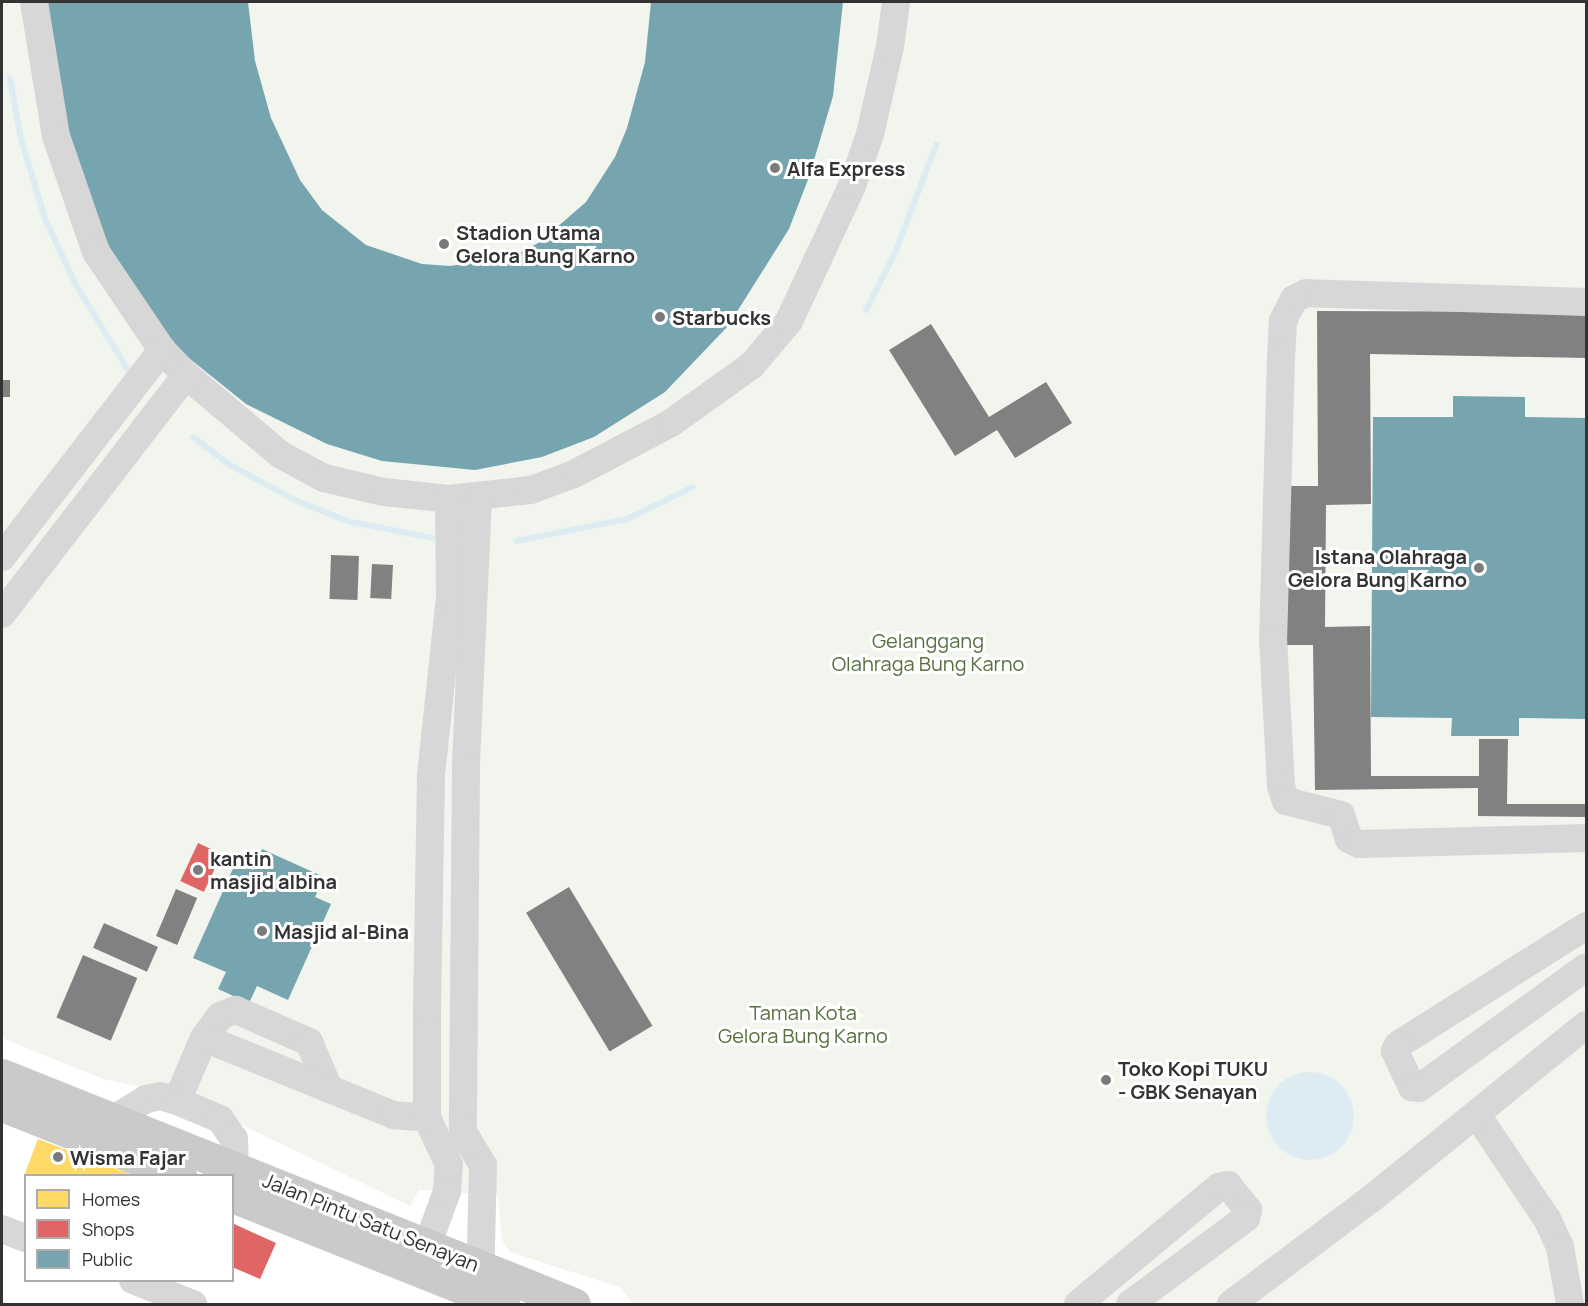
<!DOCTYPE html>
<html>
<head>
<meta charset="utf-8">
<style>
	body { margin:0 }
	#map { position:relative; width:1588px; height:1306px; overflow:hidden; background:#fff; font-family:Manrope,sans-serif }
	div>[style] { position:absolute }
	.green>* { inset:0; background:#f1f5ed }
	.water>* { inset:0; background:#ddebf3 }
	.round { border-radius:50% }
	.homes>* { inset:0; background:#ffd966 }
	.shops>* { inset:0; background:#e06666; transform-origin:0 0 }
	.public>* { inset:0; background:#76a5af }
	.stream>* { height:6px; margin:-3px; padding:0 3px; transform-origin:3px; border-radius:3px; background:#ddebf3 }
	.building>* { inset:0; background:#818181; transform-origin:0 0 }
	.minor>* { height:28px; margin:-14px; padding:0 14px; transform-origin:14px; border-radius:14px; background:#d7d7d7 }
	.major>* { height:33px; margin:-16.5px; padding:0 16.5px; transform-origin:16.5px; border-radius:16.5px; background:#cacaca }
	.dots>* { width:16px; height:16px; translate:-50% -50%; box-sizing:border-box; border:3px solid #fff; border-radius:50% }
	span { translate:-50% -50%; white-space:nowrap; text-align:center; line-height:1.15; -webkit-text-stroke:6px #fff; paint-order:stroke }
	.poi-label { font-size:20px; color:#333; font-weight:700 }
	.left { translate:0 -50%; text-align:left }
	.right { translate:-100% -50%; text-align:right }
	.park-label { font-size:20px; color:#56703f }
	.street-label { font-size:20px; color:#333 }
	.frame { position:absolute; inset:0; border:3px solid #333; pointer-events:none }
	.legend { position:absolute; left:24px; top:1174px; width:210px; height:108px; box-sizing:border-box; background:#fff; border:2px solid #adadad; margin:0; padding:8px 10px; list-style:none; font-size:18px; color:#333 }
	.legend li { display:flex; align-items:center; gap:12px; height:30px }
	.legend b { width:30px; border:2px solid #adadad }
</style>
</head>
<body>
<div id="map">
	<div class="green">
		<div style="clip-path:polygon(2px 2px,1586px 2px,1586px 1304px,634px 1304px,619px 1287px,510px 1252px,502px 1240px,498px 1195px,419px 1190px,410px 1206px,180px 1095px,103px 1079px,2px 1038px)"></div>
	</div>
	<div class="water">
		<div class="round" style="left:1266px;top:1072px;width:88px;height:88px"></div>
	</div>
	<div class="homes">
		<div style="clip-path:polygon(38px 1139px,132px 1175px,132px 1176px,24px 1176px)"></div>
	</div>
	<div class="shops">
		<div style="left:198px;top:843px;width:26px;height:42px;rotate:25deg"></div>
		<div style="clip-path:polygon(232px 1223px,276px 1243px,260px 1279px,232px 1267px)"></div>
	</div>
	<div class="public">
		<div style="clip-path:polygon(45px 2px,248px 2px,255px 61px,271px 118px,300px 180px,322px 210px,366px 245px,422px 264px,450px 266px,512px 257px,540px 242px,586px 202px,615px 157px,627px 128px,645px 62px,651px 2px,843px 2px,833px 96px,809px 177px,789px 229px,728px 326px,665px 392px,594px 437px,542px 457px,475px 470px,382px 461px,327px 444px,246px 404px,179px 350px,142px 305px,114px 257px,80px 182px,52px 69px)"></div>
		<div style="clip-path:polygon(1453px 396px,1525px 397px,1525px 417px,1586px 418px,1586px 719px,1519px 718px,1519px 736px,1451px 736px,1452px 718px,1371px 717px,1373px 417px,1453px 417px)"></div>
		<div style="clip-path:polygon(262px 849px,324px 877px,315px 897px,331px 904px,288px 1000px,257px 986px,249px 1003px,218px 989px,226px 972px,193px 958px,236px 862px,253px 870px)"></div>
	</div>
	<div class="stream">
		<div style="left:10px;top:79px;width:61px;rotate:79.6deg"></div>
		<div style="left:21px;top:139px;width:84px;rotate:73.3deg"></div>
		<div style="left:45px;top:219px;width:71px;rotate:64.9deg"></div>
		<div style="left:75px;top:283px;width:108px;rotate:58.7deg"></div>
		<div style="left:866px;top:310px;width:64px;rotate:-63deg"></div>
		<div style="left:895px;top:253px;width:116px;rotate:-69.2deg"></div>
		<div style="left:193px;top:437px;width:46px;rotate:37.1deg"></div>
		<div style="left:230px;top:465px;width:76px;rotate:28.2deg"></div>
		<div style="left:297px;top:501px;width:54px;rotate:21.8deg"></div>
		<div style="left:347px;top:521px;width:87px;rotate:11.3deg"></div>
		<div style="left:516px;top:541px;width:113px;rotate:-11.2deg"></div>
		<div style="left:627px;top:519px;width:73px;rotate:-25.9deg"></div>
	</div>
	<div class="building">
		<div style="clip-path:polygon(1317px 311px,1586px 312px,1586px 358px,1370px 354px,1371px 504px,1326px 505px,1325px 627px,1370px 626px,1371px 776px,1479px 776px,1479px 739px,1508px 739px,1507px 804px,1586px 804px,1586px 817px,1478px 816px,1478px 788px,1315px 790px,1313px 645px,1285px 645px,1287px 486px,1318px 486px)"></div>
		<div style="clip-path:polygon(931px 324px,989px 417px,1046px 382px,1072px 423px,1015px 458px,997px 430px,955px 456px,889px 350px)"></div>
		<div style="left:2px;top:380px;width:8px;height:17px"></div>
		<div style="left:331px;top:555px;width:28px;height:44px;rotate:2deg"></div>
		<div style="left:372px;top:564px;width:21px;height:34px;rotate:3deg"></div>
		<div style="left:569px;top:887px;width:162px;height:50px;rotate:59deg"></div>
		<div style="left:176px;top:889px;width:23px;height:51px;rotate:23deg"></div>
		<div style="left:104px;top:923px;width:59px;height:27px;rotate:24deg"></div>
		<div style="left:83px;top:955px;width:59px;height:68px;rotate:23deg"></div>
	</div>
	<div class="minor">
		<div style="left:34px;top:2px;width:136px;rotate:80.7deg"></div>
		<div style="left:56px;top:136px;width:123px;rotate:71deg"></div>
		<div style="left:96px;top:252px;width:118px;rotate:56deg"></div>
		<div style="left:162px;top:350px;width:35px;rotate:46deg"></div>
		<div style="left:186px;top:375px;width:124px;rotate:40.1deg"></div>
		<div style="left:281px;top:455px;width:49px;rotate:28.1deg"></div>
		<div style="left:324px;top:478px;width:62px;rotate:13.1deg"></div>
		<div style="left:384px;top:492px;width:65px;rotate:6.1deg"></div>
		<div style="left:449px;top:499px;width:82px;rotate:-6.3deg"></div>
		<div style="left:531px;top:490px;width:46px;rotate:-20.4deg"></div>
		<div style="left:574px;top:474px;width:110px;rotate:-27.7deg"></div>
		<div style="left:671px;top:423px;width:100px;rotate:-35.6deg"></div>
		<div style="left:752px;top:365px;width:57px;rotate:-49.9deg"></div>
		<div style="left:789px;top:321px;width:149px;rotate:-65deg"></div>
		<div style="left:852px;top:186px;width:55px;rotate:-70.9deg"></div>
		<div style="left:870px;top:134px;width:89px;rotate:-77.1deg"></div>
		<div style="left:890px;top:47px;width:45px;rotate:-82.4deg"></div>
		<div style="left:1586px;top:302px;width:280px;rotate:-178.2deg"></div>
		<div style="left:1306px;top:293px;width:13px;rotate:153deg"></div>
		<div style="left:1294px;top:299px;width:25px;rotate:117deg"></div>
		<div style="left:1283px;top:321px;width:36px;rotate:93deg"></div>
		<div style="left:1281px;top:357px;width:281px;rotate:91.6deg"></div>
		<div style="left:1273px;top:638px;width:148px;rotate:86.9deg"></div>
		<div style="left:1281px;top:786px;width:16px;rotate:72deg"></div>
		<div style="left:1286px;top:801px;width:57px;rotate:14.3deg"></div>
		<div style="left:1341px;top:815px;width:25px;rotate:72deg"></div>
		<div style="left:1349px;top:839px;width:11px;rotate:27deg"></div>
		<div style="left:1359px;top:844px;width:227px;rotate:-1.5deg"></div>
		<div style="left:478px;top:498px;width:269px;rotate:92.6deg"></div>
		<div style="left:466px;top:767px;width:365px;rotate:90.5deg"></div>
		<div style="left:463px;top:1132px;width:39px;rotate:59deg"></div>
		<div style="left:483px;top:1165px;width:123px;rotate:91.4deg"></div>
		<div style="left:2px;top:557px;width:262px;rotate:-52.3deg"></div>
		<div style="left:2px;top:614px;width:302px;rotate:-52.4deg"></div>
		<div style="left:1586px;top:926px;width:222px;rotate:147.7deg"></div>
		<div style="left:1398px;top:1045px;width:7px;rotate:117deg"></div>
		<div style="left:1395px;top:1051px;width:40px;rotate:65deg"></div>
		<div style="left:1412px;top:1087px;width:7px;rotate:8deg"></div>
		<div style="left:1419px;top:1088px;width:206px;rotate:-35.9deg"></div>
		<div style="left:204px;top:1038px;width:27px;rotate:-54deg"></div>
		<div style="left:220px;top:1016px;width:17px;rotate:-21deg"></div>
		<div style="left:236px;top:1010px;width:80px;rotate:23.7deg"></div>
		<div style="left:309px;top:1042px;width:51px;rotate:66.9deg"></div>
		<div style="left:177px;top:1101px;width:69px;rotate:-66.8deg"></div>
		<div style="left:204px;top:1038px;width:205px;rotate:22.1deg"></div>
		<div style="left:394px;top:1115px;width:33px;rotate:5deg"></div>
		<div style="left:1477px;top:1115px;width:125px;rotate:56.1deg"></div>
		<div style="left:1547px;top:1219px;width:31px;rotate:65deg"></div>
		<div style="left:1560px;top:1247px;width:58px;rotate:80deg"></div>
		<div style="left:113px;top:1119px;width:39px;rotate:-31deg"></div>
		<div style="left:146px;top:1099px;width:14px;rotate:-12deg"></div>
		<div style="left:160px;top:1096px;width:18px;rotate:16deg"></div>
		<div style="left:177px;top:1101px;width:47px;rotate:22.7deg"></div>
		<div style="left:220px;top:1119px;width:24px;rotate:55deg"></div>
		<div style="left:234px;top:1139px;width:29px;rotate:88deg"></div>
		<div style="left:2px;top:1229px;width:26px;rotate:21deg"></div>
		<div style="left:420px;top:1266px;width:80px;rotate:-70.2deg"></div>
		<div style="left:447px;top:1191px;width:26px;rotate:-86deg"></div>
		<div style="left:449px;top:1165px;width:52px;rotate:-115.1deg"></div>
		<div style="left:427px;top:1118px;width:111px;rotate:-90deg"></div>
		<div style="left:427px;top:1007px;width:232px;rotate:-89deg"></div>
		<div style="left:431px;top:775px;width:180px;rotate:-83.9deg"></div>
		<div style="left:450px;top:596px;width:97px;rotate:-90.6deg"></div>
		<div style="left:133px;top:1280px;width:65px;rotate:21.8deg"></div>
		<div style="left:1078px;top:1304px;width:183px;rotate:-39.7deg"></div>
		<div style="left:1219px;top:1187px;width:9px;rotate:-13deg"></div>
		<div style="left:1228px;top:1185px;width:32px;rotate:51deg"></div>
		<div style="left:1248px;top:1210px;width:8px;rotate:104deg"></div>
		<div style="left:1246px;top:1218px;width:144px;rotate:143.4deg"></div>
		<div style="left:1231px;top:1304px;width:175px;rotate:-36.9deg"></div>
		<div style="left:1371px;top:1199px;width:277px;rotate:-39deg"></div>
	</div>
	<div class="major">
		<div style="left:2px;top:1075px;width:616px;rotate:21.82deg"></div>
		<div style="left:2px;top:1105px;width:192px;rotate:21.7deg"></div>
		<div style="left:232px;top:1196px;width:292px;rotate:21.7deg"></div>
	</div>
	<div class="dots">
		<div style="left:775px;top:168px;background:#7a7a7a"></div>
		<div style="left:444px;top:244px;background:#7a7a7a"></div>
		<div style="left:660px;top:317px;background:#7a7a7a"></div>
		<div style="left:1479px;top:568px;background:#7a7a7a"></div>
		<div style="left:198px;top:870px;background:#7a7a7a"></div>
		<div style="left:262px;top:931px;background:#7a7a7a"></div>
		<div style="left:1106px;top:1080px;background:#7a7a7a"></div>
		<div style="left:58px;top:1157px;background:#7a7a7a"></div>
	</div>
	<div class="poi-label">
		<span class="left" style="left:787px;top:168px">Alfa Express</span>
		<span class="left" style="left:456px;top:244px">Stadion Utama<br>Gelora Bung Karno</span>
		<span class="left" style="left:672px;top:317px">Starbucks</span>
		<span class="right" style="left:1467px;top:568px">Istana Olahraga<br>Gelora Bung Karno</span>
		<span class="left" style="left:210px;top:870px">kantin<br>masjid albina</span>
		<span class="left" style="left:274px;top:931px">Masjid al-Bina</span>
		<span class="left" style="left:1118px;top:1080px">Toko Kopi TUKU<br>- GBK Senayan</span>
		<span class="left" style="left:70px;top:1157px">Wisma Fajar</span>
	</div>
	<div class="park-label">
		<span style="left:928px;top:652px">Gelanggang<br>Olahraga Bung Karno</span>
		<span style="left:803px;top:1024px">Taman Kota<br>Gelora Bung Karno</span>
	</div>
	<div class="street-label">
		<span style="left:371px;top:1222px;rotate:22deg">Jalan Pintu Satu Senayan</span>
	</div>
	<div class="frame"></div>
	<ul class="legend">
	<li><b style="height:16px;background:#ffd966"></b>Homes</li>
	<li><b style="height:16px;background:#e06666"></b>Shops</li>
	<li><b style="height:16px;background:#76a5af"></b>Public</li>
	</ul>
</div>
</body>
</html>
